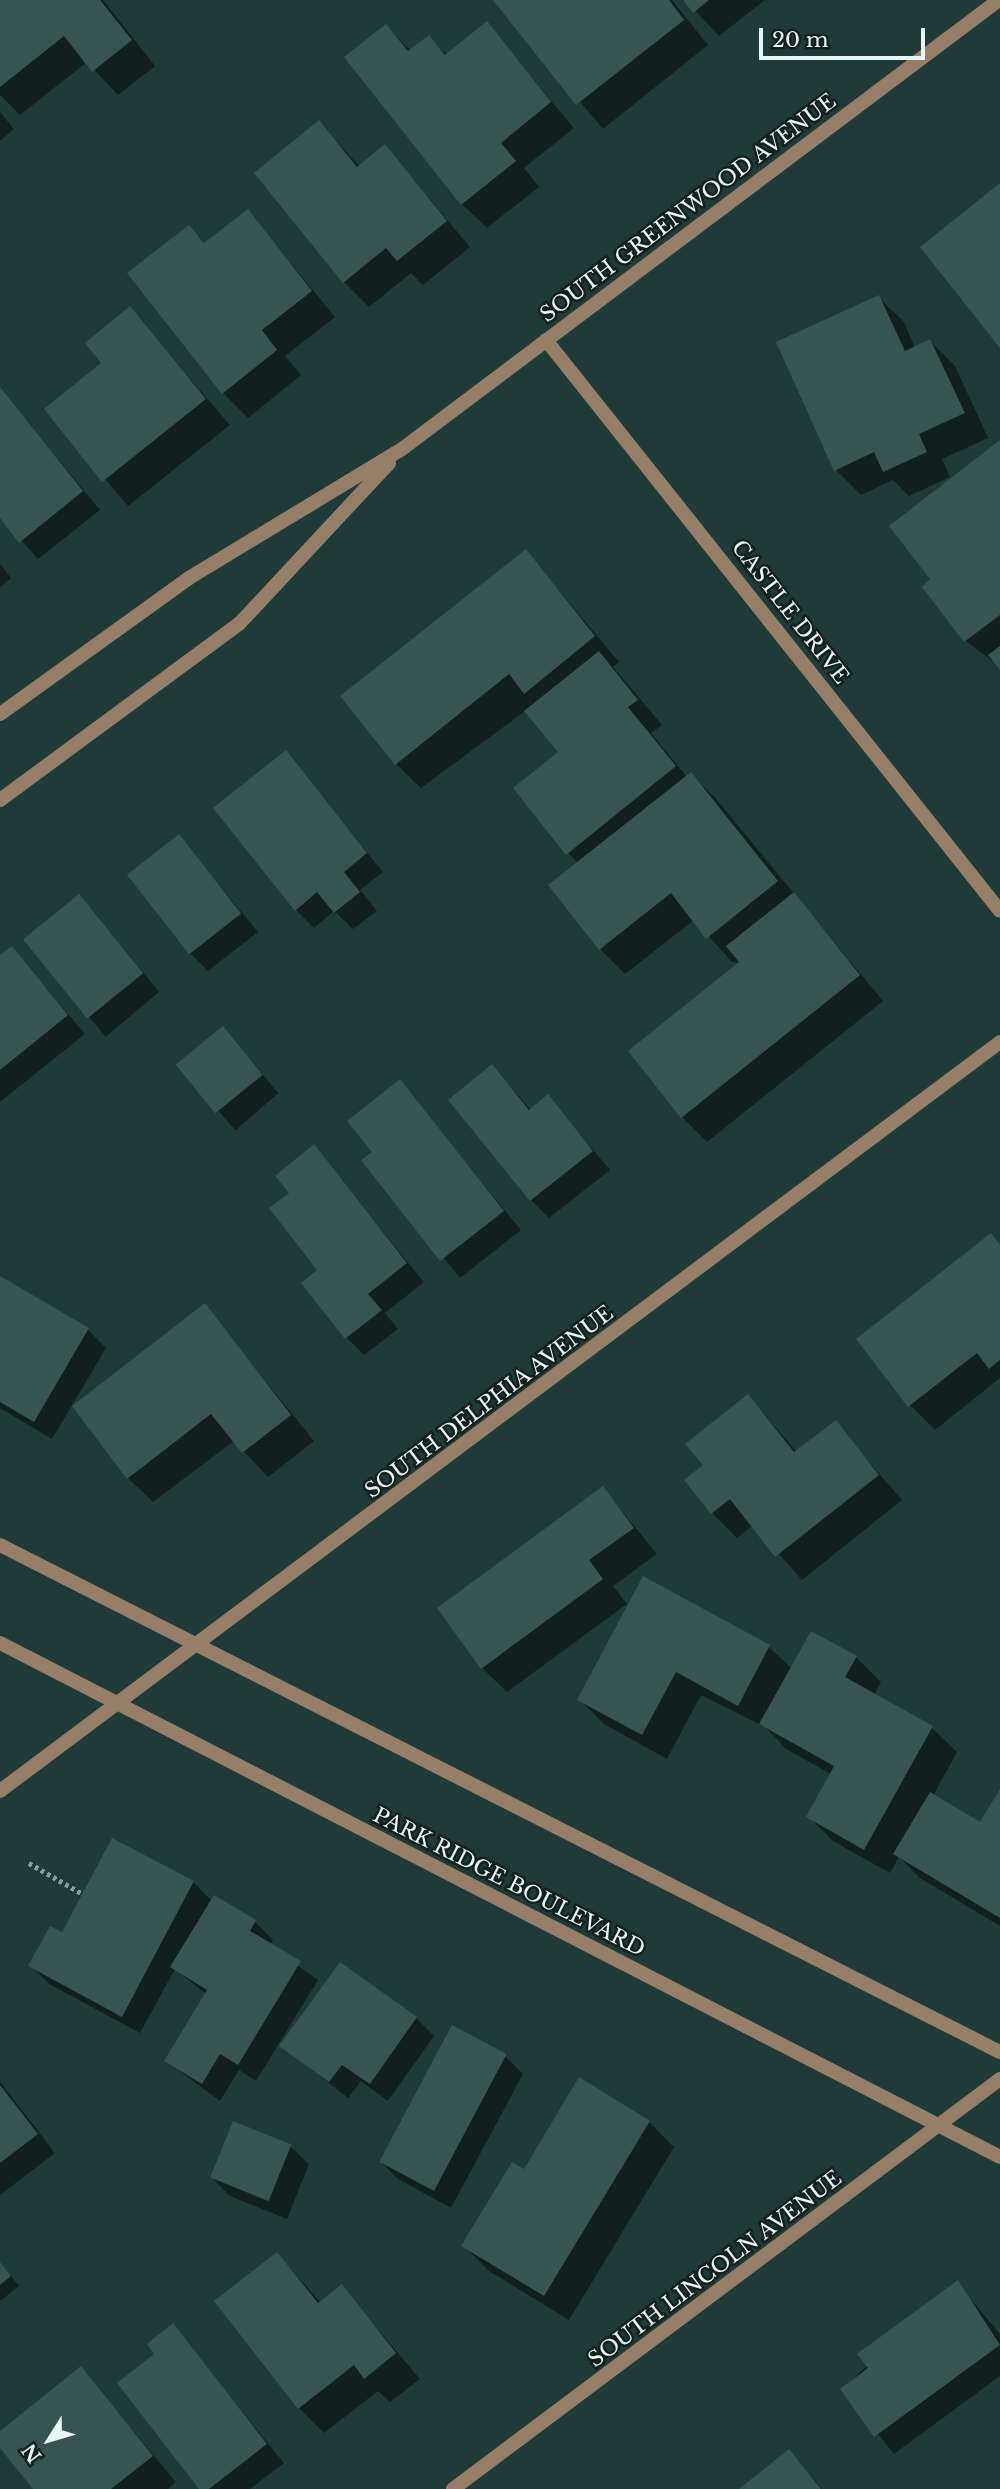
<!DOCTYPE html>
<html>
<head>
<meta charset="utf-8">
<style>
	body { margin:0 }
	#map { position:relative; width:1000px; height:2489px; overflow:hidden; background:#203b37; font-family:"Libre Baskerville",serif }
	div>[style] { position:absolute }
	.shadow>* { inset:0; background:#0007; transform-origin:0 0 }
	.building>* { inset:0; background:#385450; transform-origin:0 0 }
	.path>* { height:4.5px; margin-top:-2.25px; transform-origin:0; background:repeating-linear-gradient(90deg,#899d9a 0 3.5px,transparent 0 7px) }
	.street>* { height:14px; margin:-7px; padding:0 7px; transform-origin:7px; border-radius:7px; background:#967f69 }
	span { translate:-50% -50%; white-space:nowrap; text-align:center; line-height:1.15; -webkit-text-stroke:5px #14201e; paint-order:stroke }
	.street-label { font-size:21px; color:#e8f7f5 }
	.north { position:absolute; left:14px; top:2405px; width:70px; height:70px; -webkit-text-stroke:5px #14201e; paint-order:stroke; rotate:233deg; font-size:19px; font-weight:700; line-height:28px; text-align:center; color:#e8f7f5 }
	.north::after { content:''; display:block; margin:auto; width:24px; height:32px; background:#e8f7f5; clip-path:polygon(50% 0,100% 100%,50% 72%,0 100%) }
	.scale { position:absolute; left:759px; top:28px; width:166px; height:32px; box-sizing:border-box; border:4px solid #e8f7f5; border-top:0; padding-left:9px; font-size:21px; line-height:24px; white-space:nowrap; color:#e8f7f5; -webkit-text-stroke:5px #14201e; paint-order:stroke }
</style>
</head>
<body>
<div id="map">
	<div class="shadow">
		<div style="clip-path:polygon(0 0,103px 0,155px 66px,118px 95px,87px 62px,20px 115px,0 95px)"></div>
		<div style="clip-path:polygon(495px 0,672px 0,708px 45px,603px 129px)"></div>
		<div style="clip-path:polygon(685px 0,765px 0,719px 36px)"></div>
		<div style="clip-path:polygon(486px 24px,574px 128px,524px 168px,539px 187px,487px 228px,462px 204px,386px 26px,411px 51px,428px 37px,447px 55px)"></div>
		<div style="clip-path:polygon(0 112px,14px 129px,0 141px)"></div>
		<div style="clip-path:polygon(319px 122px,360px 167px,385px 146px,470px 247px,423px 285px,411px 273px,369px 307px,344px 282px)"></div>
		<div style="clip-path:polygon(248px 211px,335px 317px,285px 356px,301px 375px,248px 418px,223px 393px,189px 227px,206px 244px)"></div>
		<div style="clip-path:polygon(879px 298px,904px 322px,915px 348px,930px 341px,955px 366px,988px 438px,942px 459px,950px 477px,909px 496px,893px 480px,861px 495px,836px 470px)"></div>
		<div style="clip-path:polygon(130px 309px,230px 425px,128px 506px,46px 410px,104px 363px)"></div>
		<div style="clip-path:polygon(0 389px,100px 510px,38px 559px,0 516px)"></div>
		<div style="clip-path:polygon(1000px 442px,1000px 667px,966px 641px,933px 580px)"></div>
		<div style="clip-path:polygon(526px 551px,619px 662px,613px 667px,662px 725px,651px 733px,687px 777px,691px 774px,716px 799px,883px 1001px,707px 1142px,682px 1117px,742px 963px,732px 962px,694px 920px,625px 974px,600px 949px,578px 863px,568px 853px,560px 753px,536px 703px,421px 788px,396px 764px)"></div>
		<div style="clip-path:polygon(0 564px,11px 578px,0 587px)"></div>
		<div style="clip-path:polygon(286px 753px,383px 872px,360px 890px,377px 911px,353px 929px,334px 911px,314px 928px,296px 910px)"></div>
		<div style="clip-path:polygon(179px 837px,258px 932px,208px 971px,190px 953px)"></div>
		<div style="left:79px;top:896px;width:125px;height:70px;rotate:50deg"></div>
		<div style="clip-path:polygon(12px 948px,85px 1034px,0 1102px,0 958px)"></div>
		<div style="left:222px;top:1028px;width:86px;height:57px;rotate:49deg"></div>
		<div style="clip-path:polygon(492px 1066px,531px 1110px,548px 1097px,610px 1170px,549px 1218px,531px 1200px)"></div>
		<div style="clip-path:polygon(399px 1082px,521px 1230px,460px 1278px,364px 1161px,375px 1152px)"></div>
		<div style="clip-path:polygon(314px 1147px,424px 1282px,385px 1313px,398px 1329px,364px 1355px,346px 1337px,292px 1193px)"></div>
		<div style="clip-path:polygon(1000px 1245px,1000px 1378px,935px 1430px,910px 1405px)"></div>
		<div style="clip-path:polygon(0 1279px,88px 1330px,106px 1348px,52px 1439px,0 1408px)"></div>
		<div style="clip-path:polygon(205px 1306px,314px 1441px,268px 1477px,234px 1441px,153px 1502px,128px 1478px)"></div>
		<div style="clip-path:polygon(748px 1396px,797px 1452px,835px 1423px,902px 1500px,802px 1580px,753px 1525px,737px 1538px,712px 1513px)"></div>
		<div style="clip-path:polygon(603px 1488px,657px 1554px,613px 1586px,627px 1604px,507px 1692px,482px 1668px)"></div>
		<div style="clip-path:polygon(644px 1579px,769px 1647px,792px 1669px,856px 1657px,881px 1682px,874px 1695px,932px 1728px,957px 1752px,933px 1796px,981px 1825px,1000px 1792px,1000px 1926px,920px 1878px,899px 1857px,890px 1873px,833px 1841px,808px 1816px,831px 1774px,786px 1749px,765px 1727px,701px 1695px,667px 1759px,604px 1724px,579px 1699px)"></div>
		<div style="clip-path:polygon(193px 1882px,212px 1901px,255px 1922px,273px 1940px,270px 1945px,318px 1980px,256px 2081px,239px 2070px,220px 2101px,166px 2061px,206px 1994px,175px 1969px,140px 2033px,49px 1984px,31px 1966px,63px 1935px)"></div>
		<div style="clip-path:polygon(416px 2018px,434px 2036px,388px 2101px,361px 2081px,348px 2098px,282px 2046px)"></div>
		<div style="clip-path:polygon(505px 2056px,523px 2074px,451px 2208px,398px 2179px,380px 2161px)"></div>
		<div style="clip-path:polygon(0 2082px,55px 2153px,0 2195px)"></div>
		<div style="clip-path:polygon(649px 2122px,674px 2147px,569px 2320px,489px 2271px,464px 2246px,525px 2171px)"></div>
		<div style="clip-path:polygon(234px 2123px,290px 2146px,309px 2164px,287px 2219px,230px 2196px,212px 2178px)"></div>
		<div style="clip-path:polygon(277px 2254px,321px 2303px,342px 2287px,420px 2379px,390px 2402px,378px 2391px,324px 2433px,299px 2408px)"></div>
		<div style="clip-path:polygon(0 2263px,19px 2286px,0 2301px)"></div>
		<div style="clip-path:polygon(957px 2283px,1000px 2334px,1000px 2376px,894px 2454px,842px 2389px)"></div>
		<div style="clip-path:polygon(173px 2326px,284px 2463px,250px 2489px,201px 2489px,156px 2354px)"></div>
		<div style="clip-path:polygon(81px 2369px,176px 2482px,168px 2489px,35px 2489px,0 2445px,0 2433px)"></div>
		<div style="clip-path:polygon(789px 2451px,822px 2489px,742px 2489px)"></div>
	</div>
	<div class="building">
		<div style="clip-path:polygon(0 0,100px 0,132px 40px,92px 72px,64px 36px,0 87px)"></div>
		<div style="clip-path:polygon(493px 0,669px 0,684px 20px,576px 105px)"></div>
		<div style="clip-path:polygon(683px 0,709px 0,693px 13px)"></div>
		<div style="clip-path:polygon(487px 21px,551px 102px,501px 143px,516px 161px,461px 205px,344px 57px,386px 24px,408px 51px,429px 35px,445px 55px)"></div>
		<div style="clip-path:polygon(319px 120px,357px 167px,385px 144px,447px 221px,397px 261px,386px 248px,343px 283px,254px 173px)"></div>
		<div style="clip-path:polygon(1000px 183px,1000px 348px,920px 247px)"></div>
		<div style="clip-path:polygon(248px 209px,312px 291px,262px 330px,277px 350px,222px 394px,127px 273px,189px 225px,204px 243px)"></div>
		<div style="clip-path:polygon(879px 295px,905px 351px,930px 339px,965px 413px,919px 434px,927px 452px,883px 472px,874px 452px,834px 471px,776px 342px)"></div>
		<div style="clip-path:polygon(130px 306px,206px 399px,102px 482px,44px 409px,101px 363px,85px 343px)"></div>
		<div style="clip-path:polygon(0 387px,83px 491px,19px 543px,0 518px)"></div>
		<div style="clip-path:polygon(1000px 440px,1000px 615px,964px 642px,922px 587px,930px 579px,889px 526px)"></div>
		<div style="clip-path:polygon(526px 549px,595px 636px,524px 694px,509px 674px,395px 765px,340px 696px)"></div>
		<div style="clip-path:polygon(1000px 646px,1000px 670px,988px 655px)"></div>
		<div style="clip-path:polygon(599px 651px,638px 700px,628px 707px,676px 766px,566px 855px,513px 788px,558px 752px,524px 711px)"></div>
		<div style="clip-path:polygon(286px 750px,367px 853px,344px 872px,360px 892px,334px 913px,317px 892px,295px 911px,213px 808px)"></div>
		<div style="clip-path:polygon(691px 772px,778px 881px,706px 939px,671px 893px,599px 950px,548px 885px)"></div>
		<div style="left:179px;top:834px;width:101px;height:66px;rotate:52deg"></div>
		<div style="clip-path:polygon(794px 892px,860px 975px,681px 1118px,628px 1051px,739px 962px,726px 946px)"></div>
		<div style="left:79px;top:894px;width:102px;height:72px;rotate:51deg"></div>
		<div style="clip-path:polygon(12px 946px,68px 1015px,0 1070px,0 955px)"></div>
		<div style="left:223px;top:1026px;width:63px;height:61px;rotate:51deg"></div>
		<div style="clip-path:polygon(492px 1064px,529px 1110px,548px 1094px,593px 1151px,530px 1201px,448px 1100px)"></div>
		<div style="clip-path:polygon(400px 1079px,504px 1211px,440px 1261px,361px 1160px,372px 1152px,347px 1121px)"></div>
		<div style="clip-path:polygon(314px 1144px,407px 1263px,368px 1294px,382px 1310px,345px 1339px,301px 1283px,317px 1270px,269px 1208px,289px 1193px,275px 1176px)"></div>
		<div style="clip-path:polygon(991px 1233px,1000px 1245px,1000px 1360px,989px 1369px,977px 1353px,908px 1407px,856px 1339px)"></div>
		<div style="clip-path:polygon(0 1276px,89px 1328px,34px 1422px,0 1402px)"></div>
		<div style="clip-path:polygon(205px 1303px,291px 1415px,242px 1453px,211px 1414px,127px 1479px,72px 1406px)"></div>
		<div style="clip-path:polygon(748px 1394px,794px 1452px,836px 1420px,879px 1475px,775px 1557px,730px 1499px,711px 1514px,684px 1480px,703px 1465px,685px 1444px)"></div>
		<div style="clip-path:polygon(603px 1486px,634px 1528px,589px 1560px,603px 1579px,481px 1669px,437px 1608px)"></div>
		<div style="clip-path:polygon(643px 1576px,770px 1645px,738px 1706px,676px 1672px,642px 1735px,577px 1700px)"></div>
		<div style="clip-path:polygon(811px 1631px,857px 1656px,845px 1677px,933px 1726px,864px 1850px,806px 1817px,834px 1766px,759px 1724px)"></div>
		<div style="clip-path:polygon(1000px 1789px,1000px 1918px,893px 1854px,930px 1792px,980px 1822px)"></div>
		<div style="clip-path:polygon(112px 1838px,194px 1881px,122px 2017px,28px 1966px,50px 1926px,62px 1932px)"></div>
		<div style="clip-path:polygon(214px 1895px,256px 1920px,250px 1931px,301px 1961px,238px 2065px,220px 2054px,202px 2084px,164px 2061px,207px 1990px,170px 1967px)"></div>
		<div style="clip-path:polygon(340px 1962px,417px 2017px,370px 2084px,342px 2065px,329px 2082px,279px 2046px)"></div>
		<div style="left:452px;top:2025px;width:62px;height:155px;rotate:28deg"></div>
		<div style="clip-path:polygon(579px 2077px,650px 2121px,544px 2296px,461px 2246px,512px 2162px,524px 2169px)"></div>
		<div style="clip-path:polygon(0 2085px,38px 2134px,0 2163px)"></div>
		<div style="left:233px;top:2121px;width:63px;height:61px;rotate:22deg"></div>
		<div style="clip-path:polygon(277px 2252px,318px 2303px,342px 2284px,396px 2353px,364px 2379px,354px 2365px,298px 2409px,214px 2301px)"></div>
		<div style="clip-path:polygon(0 2262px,11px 2276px,0 2285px)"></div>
		<div style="clip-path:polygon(958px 2280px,1000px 2345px,874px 2437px,840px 2389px,868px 2368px,857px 2354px)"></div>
		<div style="clip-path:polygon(173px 2323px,267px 2444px,209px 2489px,199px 2489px,117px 2383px,154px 2354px,147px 2344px)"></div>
		<div style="clip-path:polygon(81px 2366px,153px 2456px,111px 2489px,33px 2489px,0 2448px,0 2431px)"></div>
		<div style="clip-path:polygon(789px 2449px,821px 2489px,739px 2489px)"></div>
	</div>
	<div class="path">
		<div style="left:29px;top:1863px;width:62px;rotate:29.9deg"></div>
	</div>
	<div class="street">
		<div style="left:546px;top:340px;width:729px;rotate:51.51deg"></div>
		<div style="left:0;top:714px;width:233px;rotate:-35.7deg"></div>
		<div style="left:189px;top:578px;width:249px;rotate:-31.2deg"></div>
		<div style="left:402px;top:449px;width:747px;rotate:-36.95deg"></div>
		<div style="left:0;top:800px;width:297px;rotate:-36.4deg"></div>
		<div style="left:239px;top:624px;width:220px;rotate:-47deg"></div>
		<div style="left:0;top:1545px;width:1121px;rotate:26.89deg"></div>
		<div style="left:0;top:1643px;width:1124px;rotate:27.2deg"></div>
		<div style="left:0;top:1791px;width:1249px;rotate:-36.83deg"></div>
		<div style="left:453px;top:2489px;width:684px;rotate:-36.85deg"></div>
	</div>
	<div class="street-label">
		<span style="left:688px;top:208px;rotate:-37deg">SOUTH GREENWOOD AVENUE</span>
		<span style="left:790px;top:612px;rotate:52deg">CASTLE DRIVE</span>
		<span style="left:489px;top:1402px;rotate:-37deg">SOUTH DELPHIA AVENUE</span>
		<span style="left:509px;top:1882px;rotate:27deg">PARK RIDGE BOULEVARD</span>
		<span style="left:715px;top:2269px;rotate:-37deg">SOUTH LINCOLN AVENUE</span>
	</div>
	<div class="north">N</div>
	<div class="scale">20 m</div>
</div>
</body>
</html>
